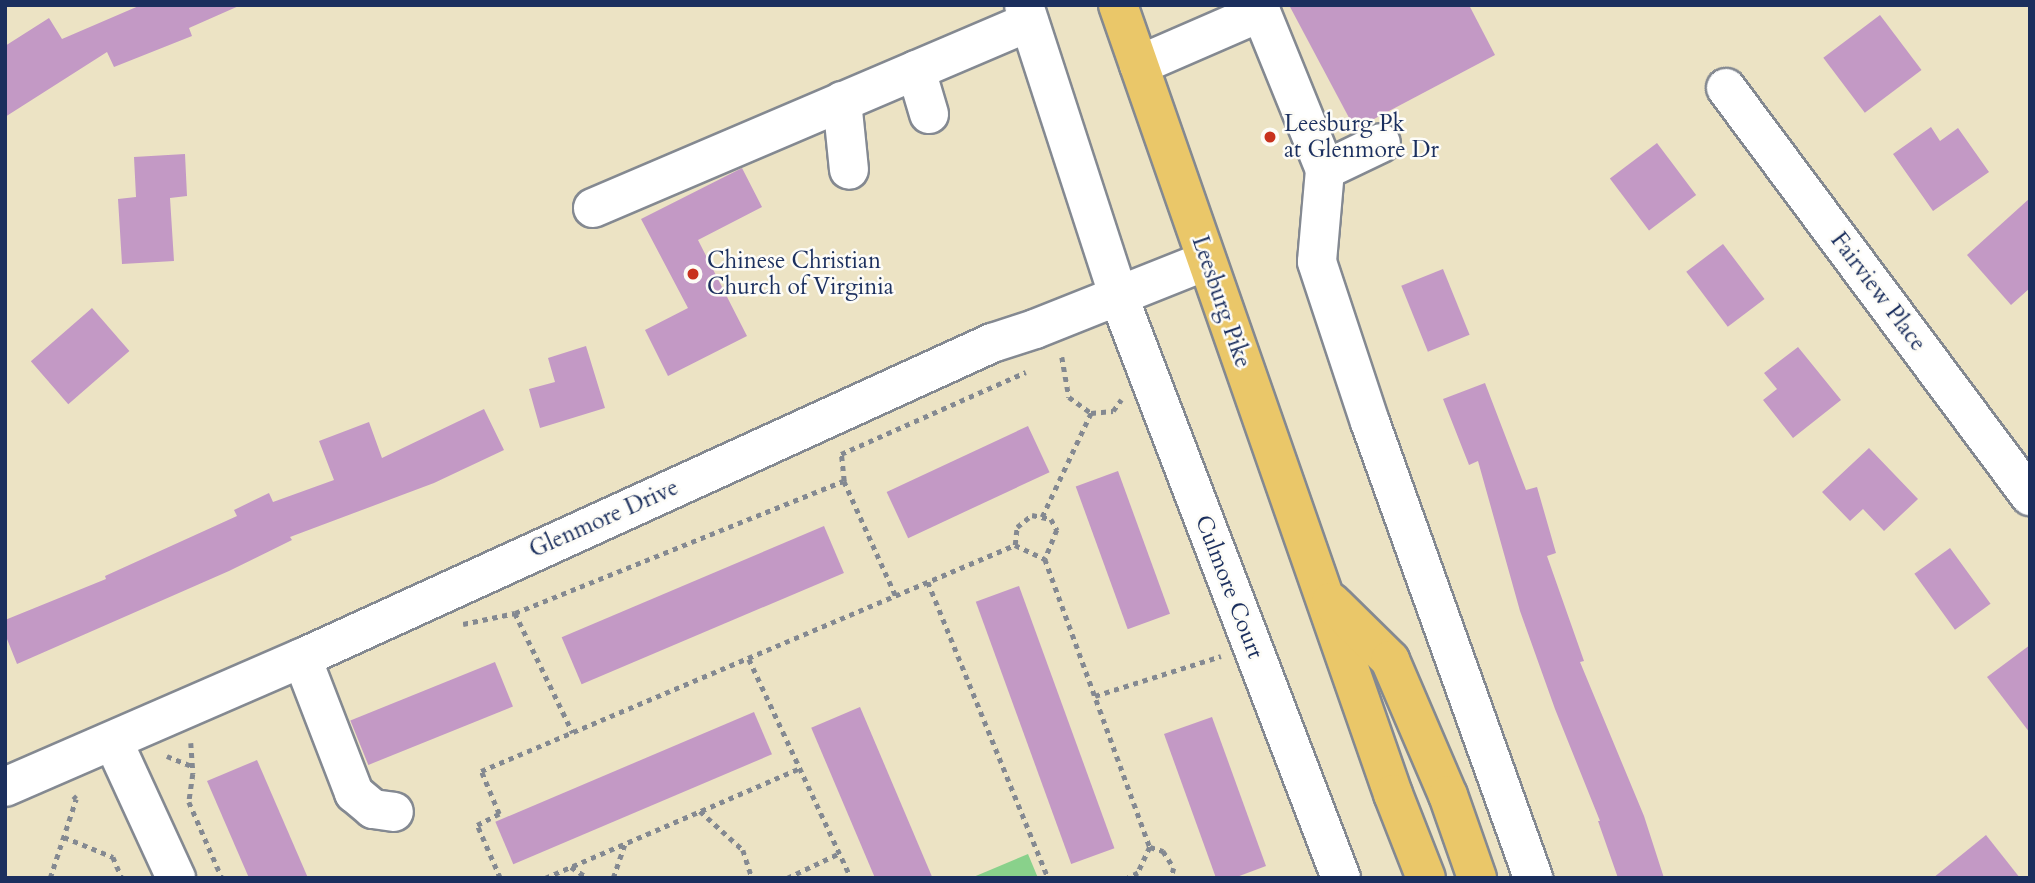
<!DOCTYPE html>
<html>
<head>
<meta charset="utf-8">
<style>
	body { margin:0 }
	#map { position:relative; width:2035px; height:883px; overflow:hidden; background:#ece3c4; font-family:Cardo,serif }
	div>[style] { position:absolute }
	.green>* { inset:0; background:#89d18b }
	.building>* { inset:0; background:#c399c5; transform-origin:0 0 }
	.path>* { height:4.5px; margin-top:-2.25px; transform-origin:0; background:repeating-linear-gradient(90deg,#848991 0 5px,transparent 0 10px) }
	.roads { filter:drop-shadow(2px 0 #848991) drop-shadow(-2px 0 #848991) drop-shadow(0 2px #848991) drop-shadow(0 -2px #848991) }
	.minor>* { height:38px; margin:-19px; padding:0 19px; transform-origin:19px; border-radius:19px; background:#fff }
	.major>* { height:38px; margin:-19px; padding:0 19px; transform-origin:19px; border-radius:19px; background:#eac769 }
	.dots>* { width:19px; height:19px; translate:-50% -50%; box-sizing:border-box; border:4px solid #fdfcf7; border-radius:50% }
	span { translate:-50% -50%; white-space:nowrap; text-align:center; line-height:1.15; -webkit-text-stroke:5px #fdfcf7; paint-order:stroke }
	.poi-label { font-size:23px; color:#1b2f5e }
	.left { translate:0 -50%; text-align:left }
	.street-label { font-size:23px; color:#1b2f5e }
	.frame { position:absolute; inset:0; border:7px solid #1b2f5e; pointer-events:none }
</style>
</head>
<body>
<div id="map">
	<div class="green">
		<div style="clip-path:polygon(1028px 854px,1038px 878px,971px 878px)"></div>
	</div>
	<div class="building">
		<div style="clip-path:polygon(141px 5px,241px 5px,189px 28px,192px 36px,114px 67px,107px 52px,5px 117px,5px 46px,49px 18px,62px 39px)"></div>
		<div style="clip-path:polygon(1289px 5px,1469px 5px,1495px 55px,1355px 129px)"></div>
		<div style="left:1880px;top:15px;width:69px;height:71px;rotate:53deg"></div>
		<div style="clip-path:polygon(1931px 127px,1940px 141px,1958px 128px,1989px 172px,1933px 211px,1893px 154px)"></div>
		<div style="left:1657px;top:143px;width:65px;height:59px;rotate:53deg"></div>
		<div style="clip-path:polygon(185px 154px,187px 196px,170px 198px,174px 261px,122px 264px,118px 199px,136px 197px,134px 157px)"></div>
		<div style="clip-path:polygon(742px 168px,762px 207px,698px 240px,747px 336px,668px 376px,645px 330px,688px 308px,641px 219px)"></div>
		<div style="clip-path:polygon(2030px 198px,2030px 288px,2011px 305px,1967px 255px)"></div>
		<div style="left:1723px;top:244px;width:69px;height:46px;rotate:53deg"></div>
		<div style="left:1443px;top:269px;width:71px;height:45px;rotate:68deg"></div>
		<div style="left:92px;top:308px;width:57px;height:81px;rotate:49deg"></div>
		<div style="clip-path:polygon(586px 346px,605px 408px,540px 428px,529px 389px,555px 382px,548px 358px)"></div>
		<div style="clip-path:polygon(1798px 347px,1841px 400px,1793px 438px,1763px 400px,1777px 389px,1764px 373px)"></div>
		<div style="clip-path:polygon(1485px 383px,1526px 490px,1537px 487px,1556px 553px,1547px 556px,1584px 661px,1580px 662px,1644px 816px,1664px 878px,1618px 878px,1598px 821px,1600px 821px,1555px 709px,1520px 611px,1478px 461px,1469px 465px,1443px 399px)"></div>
		<div style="clip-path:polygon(484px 409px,504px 450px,434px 483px,290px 537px,292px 540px,229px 571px,17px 664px,5px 634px,5px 620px,106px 579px,105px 576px,237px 516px,234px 510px,269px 493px,273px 502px,334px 480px,319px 441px,369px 422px,382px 458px)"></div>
		<div style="left:1028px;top:426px;width:51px;height:156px;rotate:65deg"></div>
		<div style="clip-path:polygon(1869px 448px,1918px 499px,1884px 531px,1863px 509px,1850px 521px,1822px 492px)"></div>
		<div style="left:1118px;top:471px;width:152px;height:45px;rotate:70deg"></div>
		<div style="left:824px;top:526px;width:51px;height:285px;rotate:67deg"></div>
		<div style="left:1950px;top:548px;width:69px;height:44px;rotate:54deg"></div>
		<div style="left:1019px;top:586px;width:279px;height:46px;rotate:70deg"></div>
		<div style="clip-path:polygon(2030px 645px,2030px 733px,1987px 677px)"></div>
		<div style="left:495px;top:662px;width:48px;height:156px;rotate:68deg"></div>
		<div style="left:860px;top:707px;width:186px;height:53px;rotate:67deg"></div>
		<div style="left:754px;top:712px;width:46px;height:281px;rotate:67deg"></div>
		<div style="clip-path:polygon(1212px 717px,1266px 866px,1234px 878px,1216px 878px,1164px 734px)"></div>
		<div style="clip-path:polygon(257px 760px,308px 878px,249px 878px,207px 781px)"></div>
		<div style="clip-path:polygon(1986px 835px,2020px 878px,1933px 878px)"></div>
	</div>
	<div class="path">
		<div style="left:1062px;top:357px;width:41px;rotate:80.1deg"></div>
		<div style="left:1069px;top:397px;width:27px;rotate:36deg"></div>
		<div style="left:1091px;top:413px;width:22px;rotate:-5deg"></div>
		<div style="left:1113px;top:411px;width:14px;rotate:-54deg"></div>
		<div style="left:844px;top:481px;width:126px;rotate:65.7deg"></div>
		<div style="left:1042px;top:517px;width:115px;rotate:-64.8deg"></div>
		<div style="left:1015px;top:545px;width:18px;rotate:-84deg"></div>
		<div style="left:1017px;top:527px;width:19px;rotate:-39deg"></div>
		<div style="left:1032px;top:515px;width:19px;rotate:12deg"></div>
		<div style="left:1051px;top:519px;width:13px;rotate:61deg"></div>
		<div style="left:1057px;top:530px;width:31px;rotate:112deg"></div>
		<div style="left:928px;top:582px;width:319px;rotate:67.9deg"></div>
		<div style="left:515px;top:613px;width:354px;rotate:-21.9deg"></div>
		<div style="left:844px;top:481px;width:27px;rotate:-96deg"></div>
		<div style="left:841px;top:454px;width:202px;rotate:-23.9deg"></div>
		<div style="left:463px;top:624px;width:53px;rotate:-11.9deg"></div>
		<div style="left:515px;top:613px;width:133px;rotate:64.2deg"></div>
		<div style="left:749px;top:659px;width:242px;rotate:65deg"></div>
		<div style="left:1095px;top:696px;width:132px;rotate:-17.6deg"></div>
		<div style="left:191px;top:743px;width:31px;rotate:86deg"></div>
		<div style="left:193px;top:774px;width:28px;rotate:98deg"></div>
		<div style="left:189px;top:802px;width:83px;rotate:66.5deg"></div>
		<div style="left:167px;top:756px;width:27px;rotate:22deg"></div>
		<div style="left:700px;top:811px;width:58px;rotate:42.2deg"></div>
		<div style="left:743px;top:850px;width:29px;rotate:72deg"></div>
		<div style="left:64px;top:837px;width:53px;rotate:22.2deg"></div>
		<div style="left:113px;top:857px;width:23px;rotate:67deg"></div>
		<div style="left:1150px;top:847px;width:14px;rotate:17deg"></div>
		<div style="left:1163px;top:851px;width:20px;rotate:57deg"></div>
		<div style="left:1174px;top:868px;width:10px;rotate:107deg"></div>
		<div style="left:571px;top:867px;width:20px;rotate:33deg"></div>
		<div style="left:50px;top:878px;width:83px;rotate:-71.8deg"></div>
		<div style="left:76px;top:799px;width:4px;rotate:-135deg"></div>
		<div style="left:500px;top:878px;width:58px;rotate:-113.5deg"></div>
		<div style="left:477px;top:825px;width:25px;rotate:-27deg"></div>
		<div style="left:499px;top:814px;width:47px;rotate:-112.7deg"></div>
		<div style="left:481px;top:771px;width:580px;rotate:-22.94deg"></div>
		<div style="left:1015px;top:545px;width:33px;rotate:25deg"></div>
		<div style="left:1045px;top:559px;width:307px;rotate:70deg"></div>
		<div style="left:1150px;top:847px;width:29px;rotate:115deg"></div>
		<div style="left:1138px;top:873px;width:11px;rotate:153deg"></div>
		<div style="left:545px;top:878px;width:278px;rotate:-23.3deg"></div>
		<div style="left:613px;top:878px;width:37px;rotate:-71deg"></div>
		<div style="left:787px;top:878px;width:59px;rotate:-25.3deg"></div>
	</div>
	<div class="roads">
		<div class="minor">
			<div style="left:1024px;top:5px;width:305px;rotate:72deg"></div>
			<div style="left:1118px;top:295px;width:624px;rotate:69.07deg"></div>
			<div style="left:1139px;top:65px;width:133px;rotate:-23.5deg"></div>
			<div style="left:1261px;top:12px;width:170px;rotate:67.9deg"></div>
			<div style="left:1325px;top:170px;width:92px;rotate:95deg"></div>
			<div style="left:1317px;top:262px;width:169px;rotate:71.7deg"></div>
			<div style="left:1370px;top:422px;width:484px;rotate:70.3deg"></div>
			<div style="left:916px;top:70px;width:46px;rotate:73.5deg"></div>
			<div style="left:1726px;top:88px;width:509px;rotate:53.31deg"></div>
			<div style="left:842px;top:101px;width:69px;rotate:84.2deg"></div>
			<div style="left:1325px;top:170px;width:62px;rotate:-25.7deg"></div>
			<div style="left:593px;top:208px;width:474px;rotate:-23.1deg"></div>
			<div style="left:302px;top:658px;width:145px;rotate:68.9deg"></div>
			<div style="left:354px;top:793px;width:25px;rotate:40deg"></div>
			<div style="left:373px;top:809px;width:21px;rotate:8deg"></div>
			<div style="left:113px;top:741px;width:151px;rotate:65.3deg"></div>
			<div style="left:5px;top:787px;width:324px;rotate:-23.5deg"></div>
			<div style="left:302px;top:658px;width:759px;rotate:-24.54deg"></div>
			<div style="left:992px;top:343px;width:45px;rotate:-18deg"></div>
			<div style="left:1035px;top:329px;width:184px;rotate:-21.7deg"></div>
		</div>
		<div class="major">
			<div style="left:1118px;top:5px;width:836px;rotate:70.78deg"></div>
			<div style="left:1393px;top:794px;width:90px;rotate:68.6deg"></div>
			<div style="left:1331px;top:602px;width:83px;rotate:44.5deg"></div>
			<div style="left:1390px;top:660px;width:147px;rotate:66.8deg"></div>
			<div style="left:1448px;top:795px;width:88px;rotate:70.7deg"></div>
		</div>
	</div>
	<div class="dots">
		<div style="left:1270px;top:137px;background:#c8321e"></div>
		<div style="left:693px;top:274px;background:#c8321e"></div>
	</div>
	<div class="poi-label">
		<span class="left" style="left:1284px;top:137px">Leesburg Pk<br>at Glenmore Dr</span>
		<span class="left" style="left:707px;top:274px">Chinese Christian<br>Church of Virginia</span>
	</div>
	<div class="street-label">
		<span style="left:1878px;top:292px;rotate:53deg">Fairview Place</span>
		<span style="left:1221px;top:302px;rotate:71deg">Leesburg Pike</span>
		<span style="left:604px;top:519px;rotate:-24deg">Glenmore Drive</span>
		<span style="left:1229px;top:587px;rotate:69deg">Culmore Court</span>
	</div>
	<div class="frame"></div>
</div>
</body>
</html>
